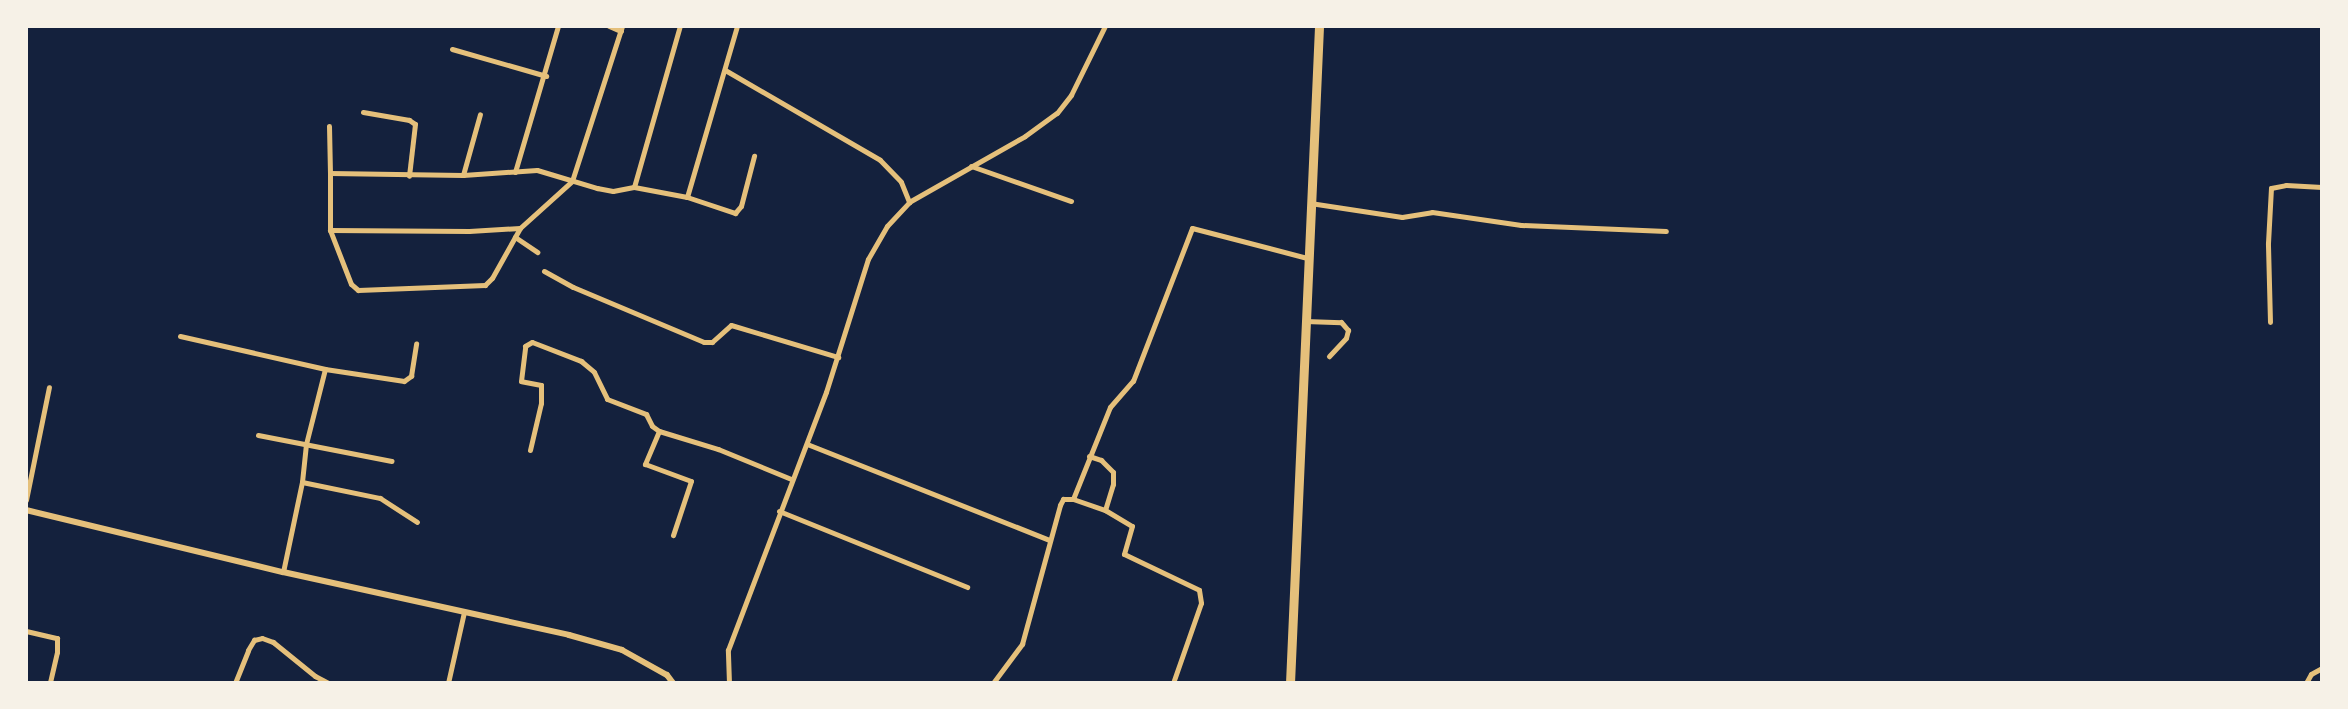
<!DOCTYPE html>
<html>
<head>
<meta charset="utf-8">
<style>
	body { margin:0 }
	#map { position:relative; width:2348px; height:709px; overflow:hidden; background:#14213d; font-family:"Open Sans",sans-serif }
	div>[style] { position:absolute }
	.minor>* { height:5px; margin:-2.5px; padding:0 2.5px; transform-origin:2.5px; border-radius:2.5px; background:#e5c07b }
	.tertiary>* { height:6px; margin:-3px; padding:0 3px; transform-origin:3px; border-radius:3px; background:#e5c07b }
	.trunk>* { height:9px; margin:-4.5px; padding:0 4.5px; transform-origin:4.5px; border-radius:4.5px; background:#e5c07b }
	span { translate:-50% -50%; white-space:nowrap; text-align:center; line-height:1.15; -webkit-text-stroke:5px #f6f1e7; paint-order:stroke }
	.frame { position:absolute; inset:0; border:28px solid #f6f1e7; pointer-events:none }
</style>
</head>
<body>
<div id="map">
	<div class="minor">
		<div style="left:609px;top:26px;width:13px;rotate:23deg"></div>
		<div style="left:452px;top:49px;width:98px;rotate:16deg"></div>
		<div style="left:725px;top:70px;width:179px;rotate:30.1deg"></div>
		<div style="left:880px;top:160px;width:30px;rotate:46deg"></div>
		<div style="left:901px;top:182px;width:22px;rotate:68deg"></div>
		<div style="left:363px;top:112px;width:47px;rotate:9.9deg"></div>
		<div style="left:409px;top:120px;width:7px;rotate:34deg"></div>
		<div style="left:415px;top:124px;width:52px;rotate:96.6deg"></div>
		<div style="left:329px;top:126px;width:47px;rotate:88.8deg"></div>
		<div style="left:971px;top:166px;width:106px;rotate:19.3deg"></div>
		<div style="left:515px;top:172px;width:152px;rotate:-73.6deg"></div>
		<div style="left:463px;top:175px;width:63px;rotate:-74.4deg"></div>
		<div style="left:634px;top:187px;width:167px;rotate:-74.1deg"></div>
		<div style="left:687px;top:197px;width:51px;rotate:18.4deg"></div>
		<div style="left:735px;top:213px;width:9px;rotate:-49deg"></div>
		<div style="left:741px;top:206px;width:52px;rotate:-75.4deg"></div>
		<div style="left:1310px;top:203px;width:93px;rotate:8.7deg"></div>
		<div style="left:1402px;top:217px;width:30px;rotate:-9deg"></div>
		<div style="left:1432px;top:212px;width:90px;rotate:8.3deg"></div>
		<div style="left:1521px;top:225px;width:145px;rotate:2.4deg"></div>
		<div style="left:520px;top:228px;width:57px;rotate:119.2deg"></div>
		<div style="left:492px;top:278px;width:10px;rotate:135deg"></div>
		<div style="left:485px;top:285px;width:127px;rotate:177.7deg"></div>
		<div style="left:358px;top:290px;width:9px;rotate:-139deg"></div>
		<div style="left:351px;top:284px;width:58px;rotate:-111.3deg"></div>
		<div style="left:330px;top:230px;width:57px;rotate:-90deg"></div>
		<div style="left:330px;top:173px;width:133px;rotate:0.9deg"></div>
		<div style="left:463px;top:175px;width:74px;rotate:-3.9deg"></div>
		<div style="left:537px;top:170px;width:63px;rotate:16.7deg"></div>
		<div style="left:597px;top:188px;width:16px;rotate:11deg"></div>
		<div style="left:613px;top:191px;width:21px;rotate:-11deg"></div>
		<div style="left:634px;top:187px;width:54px;rotate:10.7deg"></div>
		<div style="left:687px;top:197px;width:178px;rotate:-73.7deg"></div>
		<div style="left:330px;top:230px;width:139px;rotate:0.4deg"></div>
		<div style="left:469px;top:231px;width:51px;rotate:-3.4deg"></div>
		<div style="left:520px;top:228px;width:70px;rotate:-42.1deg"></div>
		<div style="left:572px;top:181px;width:163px;rotate:-72.1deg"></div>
		<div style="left:515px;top:237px;width:27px;rotate:34deg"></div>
		<div style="left:544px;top:271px;width:33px;rotate:29deg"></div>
		<div style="left:573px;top:287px;width:142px;rotate:22.8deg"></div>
		<div style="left:704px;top:342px;width:8px"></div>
		<div style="left:712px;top:342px;width:25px;rotate:-42deg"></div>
		<div style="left:731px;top:325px;width:112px;rotate:16.7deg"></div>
		<div style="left:1305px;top:321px;width:36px;rotate:2deg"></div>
		<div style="left:1341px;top:322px;width:11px;rotate:49deg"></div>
		<div style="left:1348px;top:330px;width:8px;rotate:104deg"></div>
		<div style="left:1346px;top:338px;width:25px;rotate:133deg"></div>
		<div style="left:2270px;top:322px;width:79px;rotate:-91.5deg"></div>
		<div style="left:2268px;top:243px;width:55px;rotate:-86.9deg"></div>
		<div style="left:2271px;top:188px;width:15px;rotate:-11deg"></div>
		<div style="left:2286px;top:185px;width:36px;rotate:3deg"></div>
		<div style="left:180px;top:336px;width:149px;rotate:12.8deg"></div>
		<div style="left:325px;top:369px;width:80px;rotate:8.6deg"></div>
		<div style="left:404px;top:381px;width:9px;rotate:-36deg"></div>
		<div style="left:411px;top:376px;width:33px;rotate:-81deg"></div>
		<div style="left:659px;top:431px;width:36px;rotate:113deg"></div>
		<div style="left:645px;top:464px;width:49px;rotate:20.3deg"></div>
		<div style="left:691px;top:481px;width:57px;rotate:108.4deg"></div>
		<div style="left:258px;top:435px;width:136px;rotate:11deg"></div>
		<div style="left:807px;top:444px;width:261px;rotate:21.6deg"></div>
		<div style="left:530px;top:450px;width:48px;rotate:-76.8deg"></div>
		<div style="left:541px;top:403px;width:18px;rotate:-90deg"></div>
		<div style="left:541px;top:385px;width:20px;rotate:-169deg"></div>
		<div style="left:521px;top:381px;width:35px;rotate:-83deg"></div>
		<div style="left:525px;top:346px;width:8px;rotate:-30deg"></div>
		<div style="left:532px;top:342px;width:53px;rotate:21.2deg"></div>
		<div style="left:581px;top:361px;width:17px;rotate:40deg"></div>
		<div style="left:594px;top:372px;width:30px;rotate:64deg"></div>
		<div style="left:607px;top:399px;width:42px;rotate:21deg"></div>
		<div style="left:646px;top:414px;width:13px;rotate:63deg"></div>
		<div style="left:652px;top:426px;width:9px;rotate:36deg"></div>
		<div style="left:659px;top:431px;width:62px;rotate:17deg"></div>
		<div style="left:718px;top:449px;width:79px;rotate:22.3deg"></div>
		<div style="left:1089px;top:456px;width:13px;rotate:18deg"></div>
		<div style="left:1101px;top:460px;width:17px;rotate:45deg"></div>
		<div style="left:1113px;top:472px;width:12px;rotate:90deg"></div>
		<div style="left:1113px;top:484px;width:27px;rotate:107deg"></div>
		<div style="left:1105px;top:510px;width:31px;rotate:31deg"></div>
		<div style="left:1132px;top:526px;width:29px;rotate:106deg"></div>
		<div style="left:1124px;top:554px;width:83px;rotate:25.6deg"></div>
		<div style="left:1199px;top:590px;width:13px;rotate:81deg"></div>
		<div style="left:1201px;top:603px;width:85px;rotate:109.3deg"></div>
		<div style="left:302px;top:482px;width:80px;rotate:11.6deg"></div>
		<div style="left:380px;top:498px;width:44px;rotate:33deg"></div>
		<div style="left:1073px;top:499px;width:99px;rotate:-68.1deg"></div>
		<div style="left:1110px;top:407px;width:35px;rotate:-49deg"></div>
		<div style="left:1133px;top:381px;width:164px;rotate:-68.9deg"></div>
		<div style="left:1192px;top:228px;width:119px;rotate:14.6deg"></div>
		<div style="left:26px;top:500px;width:115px;rotate:-78.5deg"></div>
		<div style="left:779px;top:511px;width:203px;rotate:22deg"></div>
		<div style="left:283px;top:572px;width:92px;rotate:-78.1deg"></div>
		<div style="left:302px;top:482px;width:38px;rotate:-84deg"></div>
		<div style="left:306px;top:444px;width:77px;rotate:-75.8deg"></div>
		<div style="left:26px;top:631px;width:32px;rotate:13deg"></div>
		<div style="left:57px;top:638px;width:14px;rotate:90deg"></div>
		<div style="left:57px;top:652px;width:32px;rotate:103deg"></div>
		<div style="left:235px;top:683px;width:35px;rotate:-68deg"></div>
		<div style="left:248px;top:650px;width:12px;rotate:-59deg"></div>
		<div style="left:254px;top:640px;width:8px;rotate:-14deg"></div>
		<div style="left:262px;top:638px;width:12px;rotate:20deg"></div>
		<div style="left:273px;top:642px;width:54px;rotate:39deg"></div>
		<div style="left:315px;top:676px;width:15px;rotate:28deg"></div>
		<div style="left:448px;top:683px;width:73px;rotate:-77.3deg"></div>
		<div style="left:729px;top:683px;width:33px;rotate:-92deg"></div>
		<div style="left:728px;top:650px;width:276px;rotate:-69.2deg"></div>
		<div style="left:826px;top:392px;width:139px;rotate:-72.5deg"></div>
		<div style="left:868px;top:259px;width:38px;rotate:-60deg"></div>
		<div style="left:887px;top:226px;width:33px;rotate:-47deg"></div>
		<div style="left:909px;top:202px;width:133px;rotate:-29.6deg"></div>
		<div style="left:1025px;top:136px;width:39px;rotate:-36deg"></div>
		<div style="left:1057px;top:113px;width:23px;rotate:-52deg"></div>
		<div style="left:1071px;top:95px;width:77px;rotate:-63.8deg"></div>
		<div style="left:993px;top:683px;width:49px;rotate:-53.4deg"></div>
		<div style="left:1022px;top:644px;width:144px;rotate:-74.7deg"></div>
		<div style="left:1060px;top:505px;width:7px;rotate:-63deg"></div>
		<div style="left:1063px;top:499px;width:10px"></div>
		<div style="left:1073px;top:499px;width:34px;rotate:19deg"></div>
		<div style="left:2306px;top:683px;width:10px;rotate:-61deg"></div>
		<div style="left:2311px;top:674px;width:13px;rotate:-29deg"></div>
	</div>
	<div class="tertiary">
		<div style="left:26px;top:510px;width:264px;rotate:13.6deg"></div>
		<div style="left:283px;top:572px;width:293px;rotate:12.4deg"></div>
		<div style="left:569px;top:635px;width:55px;rotate:15.8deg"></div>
		<div style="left:622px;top:650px;width:51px;rotate:29.1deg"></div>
		<div style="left:667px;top:675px;width:10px;rotate:53deg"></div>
	</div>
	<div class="trunk">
		<div style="left:1290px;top:683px;width:658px;rotate:-87.47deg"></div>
	</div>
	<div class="frame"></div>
</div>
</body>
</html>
